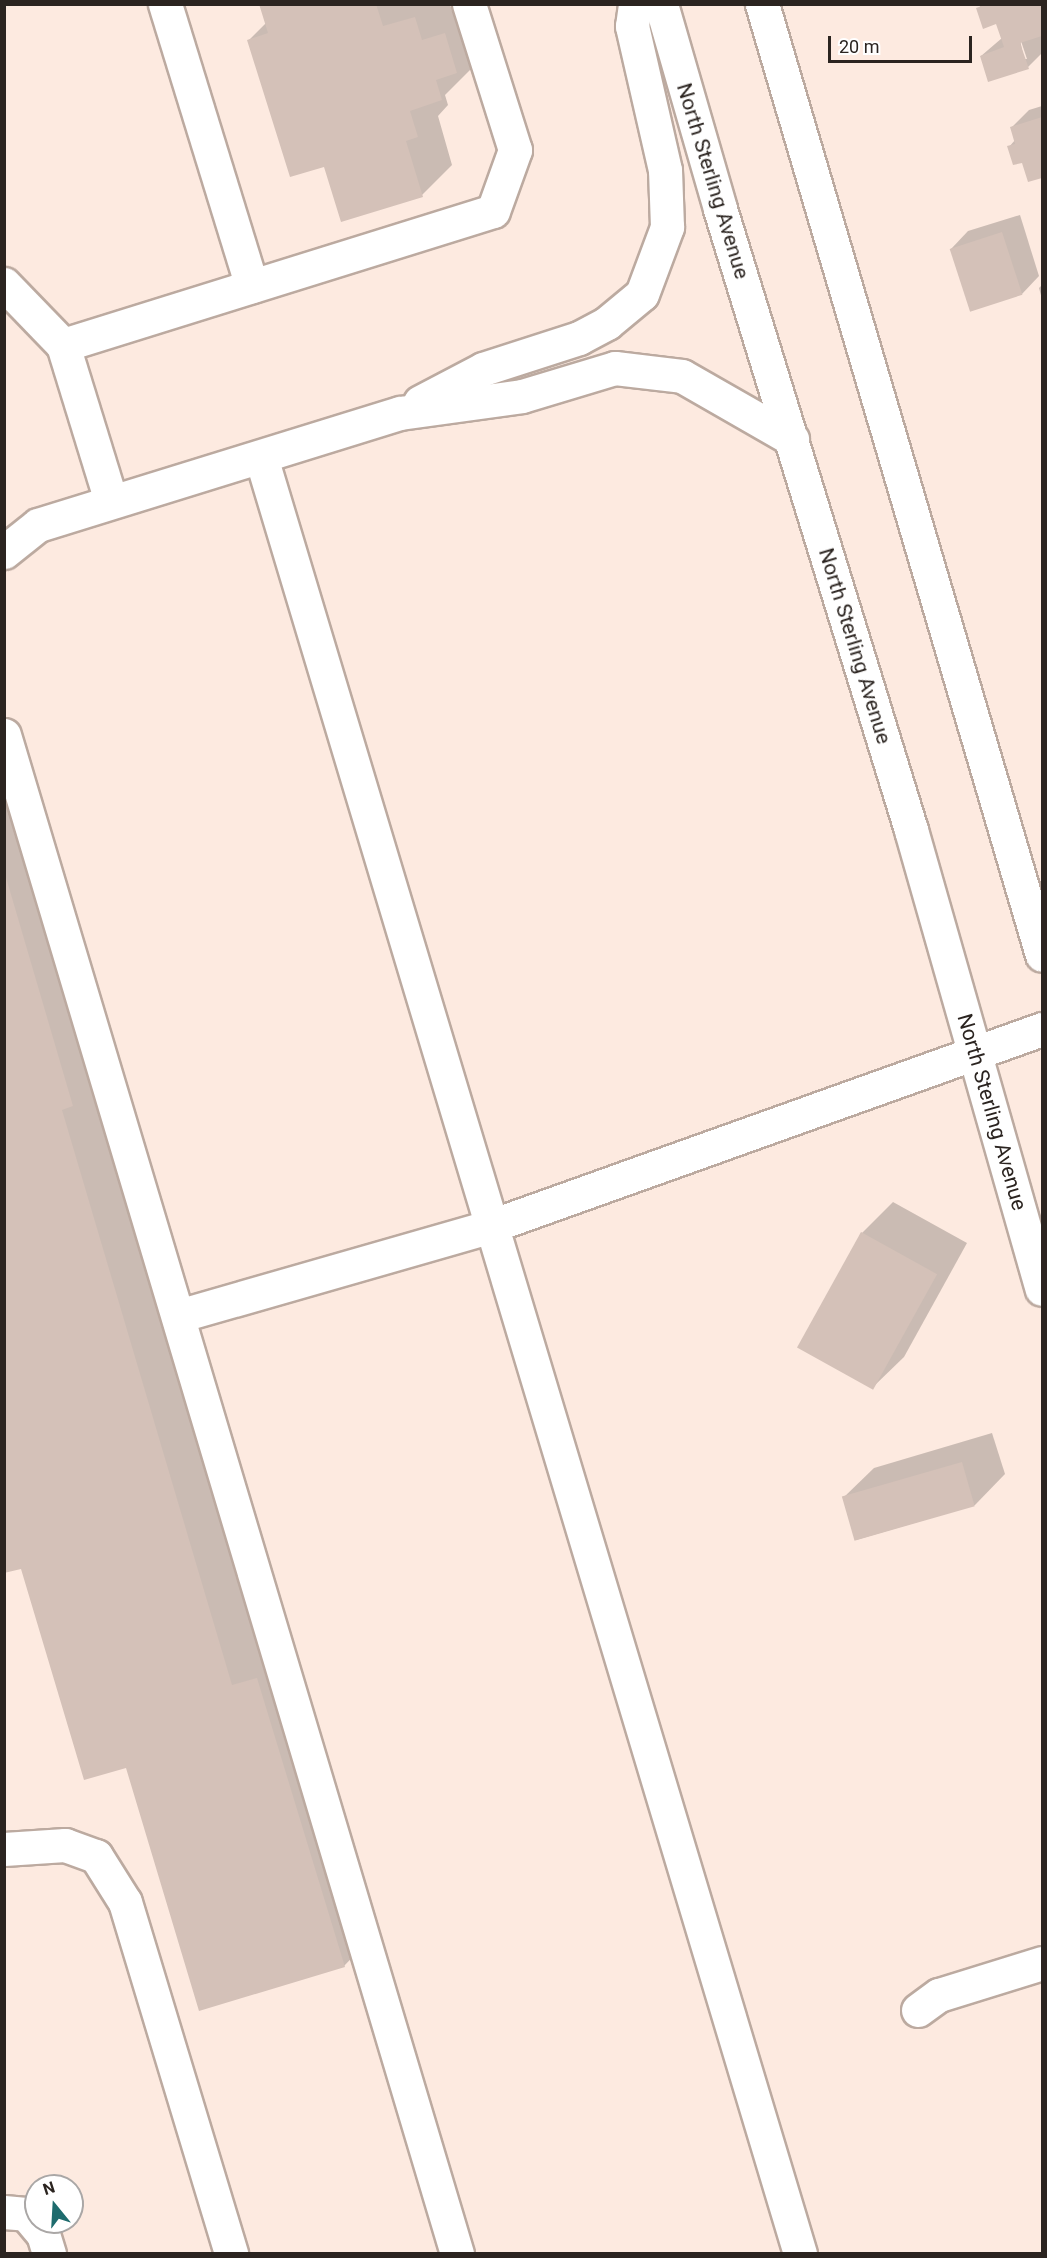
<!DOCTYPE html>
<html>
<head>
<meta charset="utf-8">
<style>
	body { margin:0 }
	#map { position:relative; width:1047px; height:2258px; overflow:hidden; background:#fdeae0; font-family:Roboto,sans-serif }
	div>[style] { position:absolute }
	.shadow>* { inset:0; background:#0003 }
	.building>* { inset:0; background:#d4c1b8; transform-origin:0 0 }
	.roads { filter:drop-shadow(2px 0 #bcaaa0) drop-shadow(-2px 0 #bcaaa0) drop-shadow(0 2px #bcaaa0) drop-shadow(0 -2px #bcaaa0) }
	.minor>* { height:33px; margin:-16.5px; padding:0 16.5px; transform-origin:16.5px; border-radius:16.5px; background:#fff }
	.major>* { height:33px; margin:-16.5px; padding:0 16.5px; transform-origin:16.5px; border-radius:16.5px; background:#fff }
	span { translate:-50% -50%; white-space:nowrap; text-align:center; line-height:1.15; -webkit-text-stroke:5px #fff; paint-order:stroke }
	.street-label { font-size:21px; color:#2b2420 }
	.frame { position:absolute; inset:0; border:6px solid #2b2420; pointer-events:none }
	.north { position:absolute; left:24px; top:2174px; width:60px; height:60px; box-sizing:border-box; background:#fff; border:2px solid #aaa7a6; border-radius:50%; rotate:342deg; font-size:16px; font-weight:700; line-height:24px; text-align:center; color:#2b2420 }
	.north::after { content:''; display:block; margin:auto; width:21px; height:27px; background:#1e6b6d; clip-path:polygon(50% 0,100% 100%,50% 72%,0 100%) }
	.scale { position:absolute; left:828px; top:36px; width:144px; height:27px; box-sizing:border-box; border:3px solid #2b2420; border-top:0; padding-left:8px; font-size:18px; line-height:21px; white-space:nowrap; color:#2b2420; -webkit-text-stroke:4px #fff; paint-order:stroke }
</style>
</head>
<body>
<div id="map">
	<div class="shadow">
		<div style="clip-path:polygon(261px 4px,450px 4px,452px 11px,471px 4px,472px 68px,445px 95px,448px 105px,438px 116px,452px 165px,422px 195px,324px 165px,249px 40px,266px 23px)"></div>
		<div style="clip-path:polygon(evenodd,982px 4px,1042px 4px,1042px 53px,1028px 67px,981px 56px,1002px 38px,997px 23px,978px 9px,982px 4px,1019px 35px,1027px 59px,1024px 59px,1019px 35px)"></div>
		<div style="clip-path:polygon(1042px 106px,1042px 176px,1029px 181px,1023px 161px,1009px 147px,1015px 140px,1012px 127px,1029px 110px)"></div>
		<div style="clip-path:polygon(1020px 215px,1039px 276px,1022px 294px,951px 249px,968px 231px)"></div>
		<div style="clip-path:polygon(1042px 285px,1042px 299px,1039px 288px)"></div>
		<div style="clip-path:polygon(4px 738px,374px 1935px,344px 1966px,127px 1766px,22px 1567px,4px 1572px)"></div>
		<div style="clip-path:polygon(893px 1202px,967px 1243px,904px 1357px,873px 1387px,862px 1233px)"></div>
		<div style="clip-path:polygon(992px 1433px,1005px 1474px,975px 1505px,856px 1540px,843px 1498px,874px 1468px)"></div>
	</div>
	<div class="building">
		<div style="clip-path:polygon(259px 4px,376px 4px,383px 26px,415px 17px,422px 40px,445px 33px,457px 73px,436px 80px,442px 100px,410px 111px,418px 137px,406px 141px,423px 197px,341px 222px,324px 167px,290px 177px,247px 40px,268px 33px)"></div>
		<div style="clip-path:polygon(988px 4px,1042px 4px,1042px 36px,1020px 43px,1029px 69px,988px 82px,980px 56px,1004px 47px,996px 24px,983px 29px,976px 8px)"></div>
		<div style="clip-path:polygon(1042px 117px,1042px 178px,1028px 182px,1022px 163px,1013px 165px,1007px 146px,1015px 144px,1010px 127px)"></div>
		<div style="left:1002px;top:232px;width:66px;height:55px;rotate:72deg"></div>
		<div style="clip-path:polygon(5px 874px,73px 1106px,62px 1110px,232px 1685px,257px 1678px,345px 1967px,199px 2011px,126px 1768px,84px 1780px,21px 1569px,4px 1573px)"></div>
		<div style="left:861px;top:1232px;width:87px;height:132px;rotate:29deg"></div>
		<div style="left:962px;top:1462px;width:46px;height:125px;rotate:74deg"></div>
	</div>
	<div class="roads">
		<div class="minor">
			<div style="left:165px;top:4px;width:295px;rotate:72.9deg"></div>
			<div style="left:4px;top:284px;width:85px;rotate:46deg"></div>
			<div style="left:63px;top:345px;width:163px;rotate:72.9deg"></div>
			<div style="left:63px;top:345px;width:450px;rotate:-17.3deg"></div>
			<div style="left:493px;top:211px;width:65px;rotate:-70.2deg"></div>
			<div style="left:515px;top:150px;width:153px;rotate:-107.5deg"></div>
			<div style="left:420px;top:402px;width:71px;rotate:-27.6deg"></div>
			<div style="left:483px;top:369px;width:101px;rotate:-17.9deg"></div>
			<div style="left:579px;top:338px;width:32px;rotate:-28deg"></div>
			<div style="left:607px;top:323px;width:45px;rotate:-39.6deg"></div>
			<div style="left:642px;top:294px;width:72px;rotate:-69.5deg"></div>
			<div style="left:667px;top:227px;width:57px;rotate:-92deg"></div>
			<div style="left:665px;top:170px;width:148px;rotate:-102.9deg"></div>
			<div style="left:632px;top:26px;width:22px;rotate:-82deg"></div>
			<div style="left:261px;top:457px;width:1876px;rotate:73.3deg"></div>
			<div style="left:4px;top:552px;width:43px;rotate:-38.5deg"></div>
			<div style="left:38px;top:525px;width:379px;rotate:-17.2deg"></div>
			<div style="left:400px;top:413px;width:123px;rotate:-7.9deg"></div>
			<div style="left:522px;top:396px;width:97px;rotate:-16.8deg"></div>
			<div style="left:615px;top:368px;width:67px;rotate:6.8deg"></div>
			<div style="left:682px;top:376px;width:127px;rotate:29.8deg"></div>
			<div style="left:4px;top:735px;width:1585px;rotate:73.39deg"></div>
			<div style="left:178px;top:1316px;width:326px;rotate:-16deg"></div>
			<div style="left:491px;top:1226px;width:585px;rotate:-19.67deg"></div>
			<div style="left:4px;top:1849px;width:61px;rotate:-3.8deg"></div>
			<div style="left:65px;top:1845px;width:33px;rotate:20deg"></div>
			<div style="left:96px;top:1856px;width:54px;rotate:57.8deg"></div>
			<div style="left:125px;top:1902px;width:368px;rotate:73.2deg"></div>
			<div style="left:918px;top:2010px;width:26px;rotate:-36deg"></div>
			<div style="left:939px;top:1995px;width:108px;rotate:-17.3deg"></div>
			<div style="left:4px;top:2212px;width:22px;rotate:5deg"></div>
			<div style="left:26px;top:2214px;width:26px;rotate:50deg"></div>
			<div style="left:43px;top:2234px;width:21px;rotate:73deg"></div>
		</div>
		<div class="major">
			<div style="left:661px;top:4px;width:213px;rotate:73.9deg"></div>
			<div style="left:720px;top:209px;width:650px;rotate:72.9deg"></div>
			<div style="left:911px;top:830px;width:477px;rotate:74.1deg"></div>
			<div style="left:762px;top:4px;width:991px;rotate:73.59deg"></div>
		</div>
	</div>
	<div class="street-label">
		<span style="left:713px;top:181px;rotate:73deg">North Sterling Avenue</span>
		<span style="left:855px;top:646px;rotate:73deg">North Sterling Avenue</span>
		<span style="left:992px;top:1112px;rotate:74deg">North Sterling Avenue</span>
	</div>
	<div class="frame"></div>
	<div class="north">N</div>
	<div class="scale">20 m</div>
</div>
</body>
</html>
